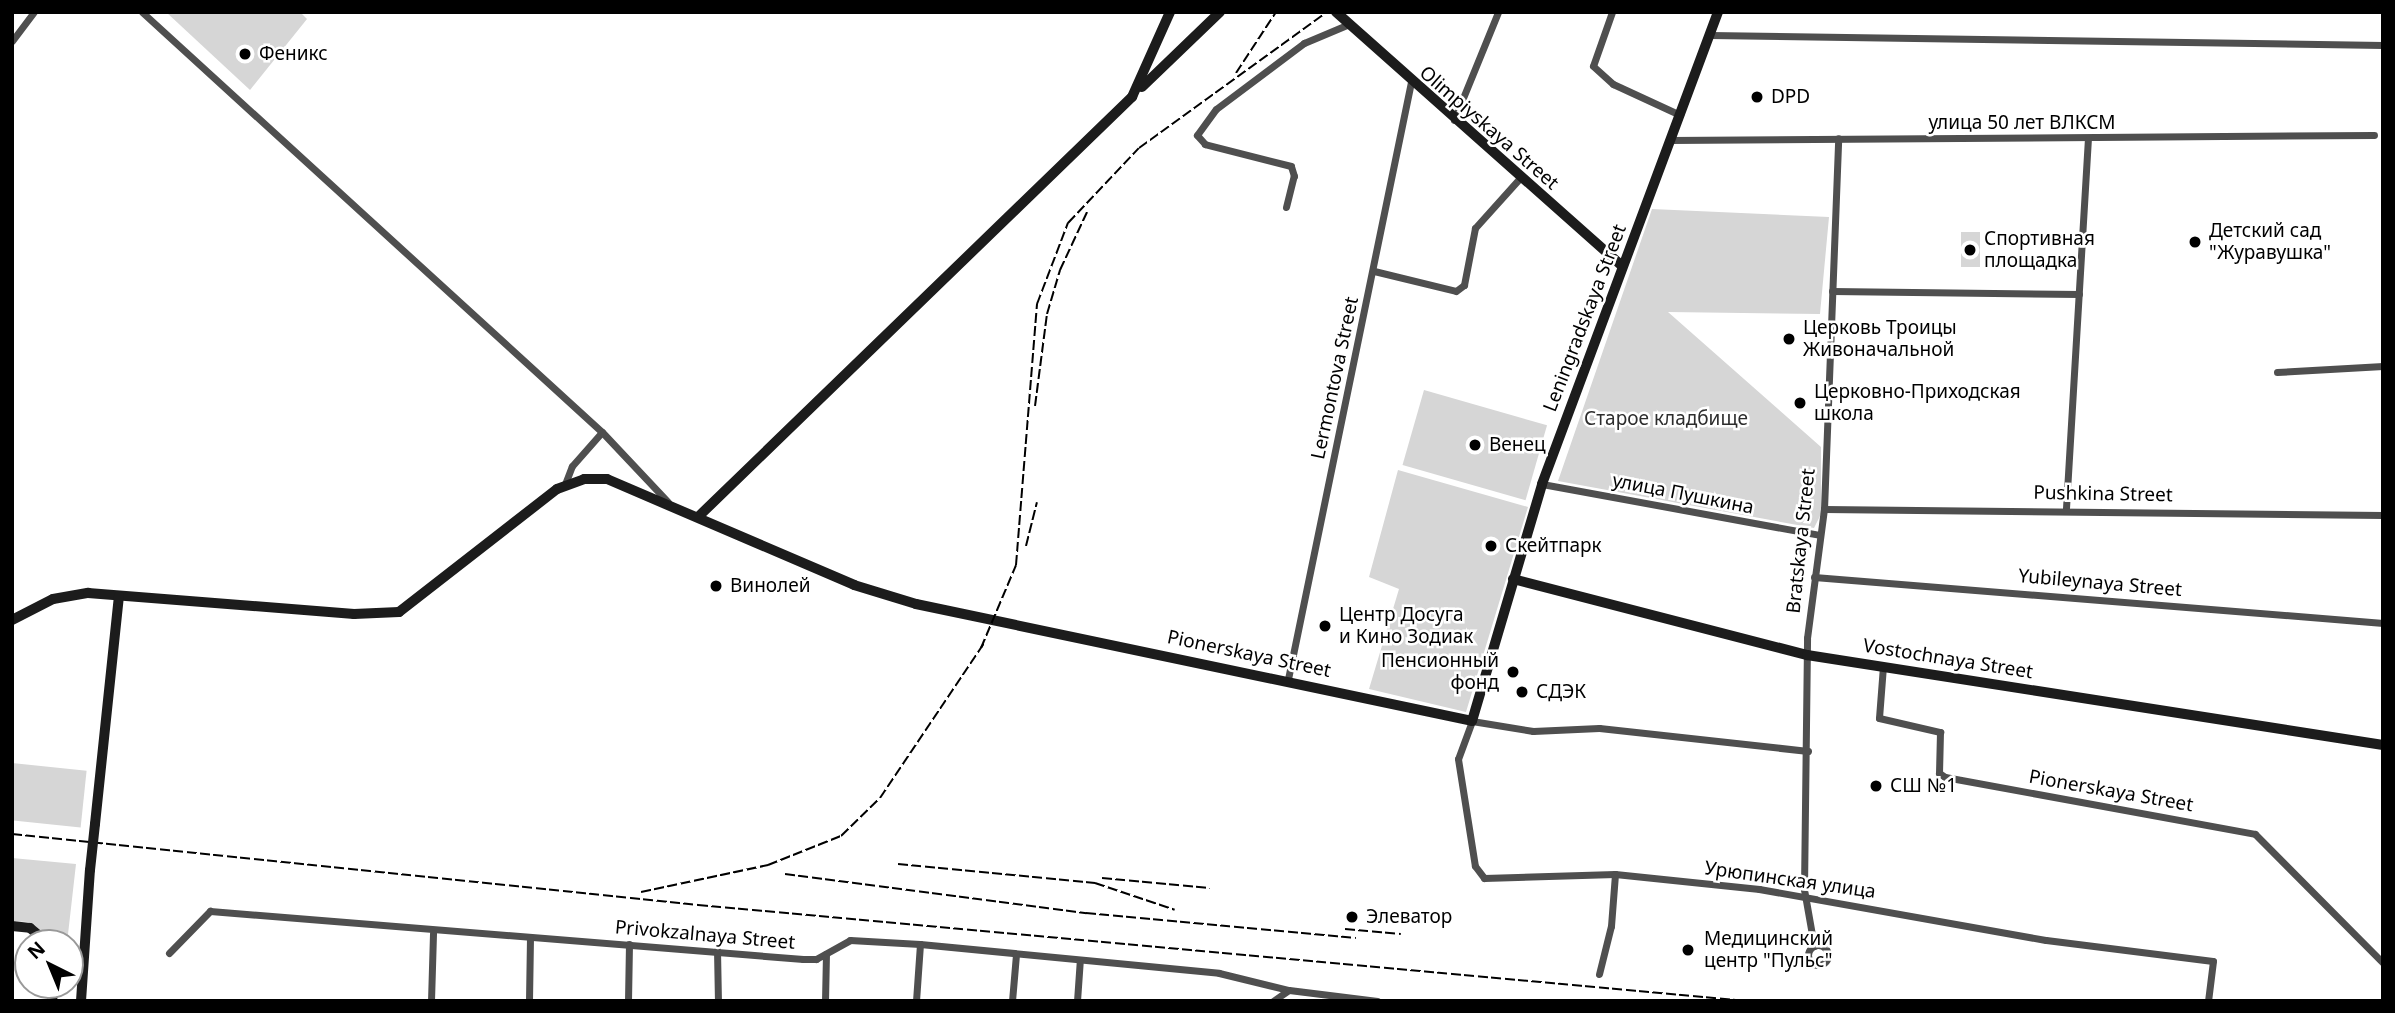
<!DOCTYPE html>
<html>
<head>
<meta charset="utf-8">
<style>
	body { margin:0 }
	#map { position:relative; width:2395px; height:1013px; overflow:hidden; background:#fff; font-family:"Noto Sans",sans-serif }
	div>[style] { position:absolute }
	.green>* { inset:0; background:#d6d6d6; transform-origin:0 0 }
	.street>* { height:7px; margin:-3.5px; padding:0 3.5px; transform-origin:3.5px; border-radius:3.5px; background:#4f4f4f }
	.street>.ring { margin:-3.5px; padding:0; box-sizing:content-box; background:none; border:7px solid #4f4f4f; border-radius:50% }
	.secondary>* { height:10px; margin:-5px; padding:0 5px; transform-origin:5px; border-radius:5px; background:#1c1c1c }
	.rail>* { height:2px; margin-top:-1px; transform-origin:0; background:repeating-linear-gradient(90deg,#000 0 10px,transparent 0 13.5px) }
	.secondary-bridge>* { height:10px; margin:-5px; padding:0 5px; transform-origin:5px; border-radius:5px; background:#1c1c1c }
	.dots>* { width:19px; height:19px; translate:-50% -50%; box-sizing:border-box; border:4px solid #fff; border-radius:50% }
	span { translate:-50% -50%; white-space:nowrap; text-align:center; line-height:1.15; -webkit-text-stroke:5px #fff; paint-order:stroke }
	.poi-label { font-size:19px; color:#000 }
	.left { translate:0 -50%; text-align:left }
	.right { translate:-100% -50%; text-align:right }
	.street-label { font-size:19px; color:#000 }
	.park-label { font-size:19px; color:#2d2d2d }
	.frame { position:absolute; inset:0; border:14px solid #000; pointer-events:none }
	.north { position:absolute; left:14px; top:929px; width:70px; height:70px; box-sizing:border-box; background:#fff; border:2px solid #999; border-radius:50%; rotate:317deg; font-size:19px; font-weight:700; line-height:28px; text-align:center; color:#000 }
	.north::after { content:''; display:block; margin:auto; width:24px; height:32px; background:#000; clip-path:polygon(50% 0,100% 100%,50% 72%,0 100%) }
</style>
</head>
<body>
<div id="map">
	<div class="green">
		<div style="clip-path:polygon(166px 12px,300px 12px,307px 19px,250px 90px)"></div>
		<div style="clip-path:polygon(1652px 209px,1829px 217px,1820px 314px,1668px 312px,1821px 447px,1821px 514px,1814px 528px,1558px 481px)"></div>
		<div style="left:1961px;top:232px;width:19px;height:35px"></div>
		<div style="left:1424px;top:390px;width:128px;height:78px;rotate:16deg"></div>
		<div style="clip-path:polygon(1398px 470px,1528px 507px,1466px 712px,1369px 689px,1399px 589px,1369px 577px)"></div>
		<div style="left:12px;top:763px;width:75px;height:57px;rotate:6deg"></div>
		<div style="clip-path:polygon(12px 858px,76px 864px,67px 943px,57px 943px,28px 922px,12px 921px)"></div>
	</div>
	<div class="street">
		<div style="left:142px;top:12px;width:623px;rotate:42.4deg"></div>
		<div style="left:602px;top:432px;width:96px;rotate:46.7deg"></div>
		<div style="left:1612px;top:12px;width:57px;rotate:109.4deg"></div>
		<div style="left:1593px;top:66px;width:27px;rotate:42deg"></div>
		<div style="left:1613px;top:84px;width:74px;rotate:24.8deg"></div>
		<div style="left:1710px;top:35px;width:673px;rotate:0.85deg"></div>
		<div style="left:12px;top:41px;width:36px;rotate:-53deg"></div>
		<div style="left:1454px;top:120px;width:117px;rotate:-67.8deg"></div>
		<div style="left:1670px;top:140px;width:704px;rotate:-0.41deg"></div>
		<div style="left:1286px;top:207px;width:32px;rotate:-76deg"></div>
		<div style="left:1294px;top:176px;width:10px;rotate:-107deg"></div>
		<div style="left:1291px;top:166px;width:89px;rotate:-165.7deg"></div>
		<div style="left:1205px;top:144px;width:12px;rotate:-132deg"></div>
		<div style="left:1197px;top:135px;width:32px;rotate:-54deg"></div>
		<div style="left:1216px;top:109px;width:110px;rotate:-36.9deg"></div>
		<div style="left:1304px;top:43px;width:49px;rotate:-22.9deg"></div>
		<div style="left:1374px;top:271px;width:84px;rotate:13.7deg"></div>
		<div style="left:1456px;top:291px;width:10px;rotate:-37deg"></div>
		<div style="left:1464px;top:285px;width:58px;rotate:-79.1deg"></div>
		<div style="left:1475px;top:228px;width:67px;rotate:-48deg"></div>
		<div style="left:1832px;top:291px;width:247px;rotate:0.7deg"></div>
		<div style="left:2277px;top:372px;width:106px;rotate:-3.2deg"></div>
		<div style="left:565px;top:484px;width:19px;rotate:-69deg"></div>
		<div style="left:572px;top:466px;width:45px;rotate:-48.6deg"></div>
		<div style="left:1542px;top:484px;width:282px;rotate:10.4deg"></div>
		<div style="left:2066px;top:508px;width:369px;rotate:-86.6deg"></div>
		<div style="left:1824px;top:509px;width:559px;rotate:0.61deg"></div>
		<div style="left:1814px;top:577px;width:571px;rotate:4.62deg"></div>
		<div style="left:1883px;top:666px;width:52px;rotate:94.4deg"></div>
		<div style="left:1879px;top:718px;width:63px;rotate:12.9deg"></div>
		<div style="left:1940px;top:732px;width:41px;rotate:91.4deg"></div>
		<div style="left:1939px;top:773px;width:7px;rotate:34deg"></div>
		<div style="left:1945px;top:777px;width:315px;rotate:10.4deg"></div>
		<div style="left:2255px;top:834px;width:182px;rotate:45.2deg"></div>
		<div style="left:1288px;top:679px;width:610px;rotate:-78.36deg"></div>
		<div style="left:1808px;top:751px;width:210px;rotate:-173.7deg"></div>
		<div style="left:1599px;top:728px;width:66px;rotate:177.4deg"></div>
		<div style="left:1533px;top:731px;width:62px;rotate:-170.7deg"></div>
		<div style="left:1472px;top:721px;width:40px;rotate:110.2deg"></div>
		<div style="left:1458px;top:759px;width:108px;rotate:81deg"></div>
		<div style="left:1475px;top:866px;width:15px;rotate:53deg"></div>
		<div style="left:1484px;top:878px;width:131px;rotate:-1.7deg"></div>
		<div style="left:1615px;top:874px;width:145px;rotate:5.9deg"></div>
		<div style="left:1759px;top:889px;width:291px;rotate:10.1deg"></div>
		<div style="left:2046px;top:940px;width:168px;rotate:7.2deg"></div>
		<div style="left:2213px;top:961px;width:40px;rotate:97.1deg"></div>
		<div class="ring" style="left:1808px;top:945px;width:13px;height:13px"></div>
		<div style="left:1814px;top:946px;width:58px;rotate:-100deg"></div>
		<div style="left:1804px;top:889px;width:251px;rotate:-89.3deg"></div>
		<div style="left:1807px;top:638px;width:130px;rotate:-82.5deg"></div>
		<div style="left:1824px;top:509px;width:371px;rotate:-87.8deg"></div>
		<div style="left:717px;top:950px;width:51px;rotate:88.9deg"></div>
		<div style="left:169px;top:953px;width:59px;rotate:-45.7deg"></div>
		<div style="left:210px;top:911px;width:595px;rotate:4.63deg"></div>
		<div style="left:803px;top:959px;width:13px"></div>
		<div style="left:816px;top:959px;width:39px;rotate:-29deg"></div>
		<div style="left:850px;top:940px;width:70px;rotate:3.3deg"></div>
		<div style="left:920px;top:944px;width:300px;rotate:5.5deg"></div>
		<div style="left:1219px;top:973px;width:72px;rotate:13.7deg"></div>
		<div style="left:1599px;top:974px;width:49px;rotate:-76deg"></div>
		<div style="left:1611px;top:926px;width:52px;rotate:-85.6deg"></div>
		<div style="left:431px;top:1001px;width:68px;rotate:-88.3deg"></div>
		<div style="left:529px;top:1001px;width:63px;rotate:-89.1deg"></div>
		<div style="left:628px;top:1001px;width:57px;rotate:-89deg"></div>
		<div style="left:825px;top:1001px;width:47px;rotate:-88.8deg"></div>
		<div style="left:916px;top:1001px;width:57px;rotate:-86deg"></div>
		<div style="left:1012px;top:1001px;width:47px;rotate:-85.1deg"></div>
		<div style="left:1077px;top:1001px;width:39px;rotate:-86deg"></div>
		<div style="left:1273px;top:1001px;width:19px;rotate:-35deg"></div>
		<div style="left:1289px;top:990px;width:89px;rotate:7.1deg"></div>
	</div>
	<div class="secondary">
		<div style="left:1336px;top:12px;width:383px;rotate:41.6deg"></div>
		<div style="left:1142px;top:87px;width:108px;rotate:-43.9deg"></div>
		<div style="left:699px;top:516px;width:603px;rotate:-44.06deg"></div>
		<div style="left:1132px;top:97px;width:93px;rotate:-65.9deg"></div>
		<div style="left:1513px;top:579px;width:304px;rotate:14.5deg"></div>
		<div style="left:1807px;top:655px;width:583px;rotate:8.88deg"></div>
		<div style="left:12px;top:620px;width:46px;rotate:-27.1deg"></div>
		<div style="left:53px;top:599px;width:36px;rotate:-10deg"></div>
		<div style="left:88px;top:593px;width:267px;rotate:4.5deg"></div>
		<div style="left:354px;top:614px;width:45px;rotate:-2.5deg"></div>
		<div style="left:399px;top:612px;width:200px;rotate:-37.9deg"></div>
		<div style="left:557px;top:489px;width:29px;rotate:-20deg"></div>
		<div style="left:584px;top:479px;width:23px"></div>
		<div style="left:607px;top:479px;width:269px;rotate:23.2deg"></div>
		<div style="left:854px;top:585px;width:65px;rotate:17deg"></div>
		<div style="left:916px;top:604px;width:568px;rotate:11.88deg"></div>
		<div style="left:1472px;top:721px;width:247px;rotate:-73.5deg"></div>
		<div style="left:1542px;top:484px;width:504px;rotate:-69.55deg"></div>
		<div style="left:95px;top:824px;width:229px;rotate:-84deg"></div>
		<div style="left:12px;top:926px;width:18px;rotate:6deg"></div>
		<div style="left:30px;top:928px;width:23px;rotate:40deg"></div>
		<div style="left:52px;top:1001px;width:16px;rotate:-83deg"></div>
		<div style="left:81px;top:1001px;width:131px;rotate:-86.1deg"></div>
	</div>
	<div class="rail">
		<div style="left:1236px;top:73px;width:73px;rotate:-56.7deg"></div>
		<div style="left:1035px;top:406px;width:93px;rotate:-82.6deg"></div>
		<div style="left:1047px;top:314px;width:46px;rotate:-73.5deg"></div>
		<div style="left:1060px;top:270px;width:64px;rotate:-65deg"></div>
		<div style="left:1026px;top:546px;width:45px;rotate:-76deg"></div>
		<div style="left:981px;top:648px;width:90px;rotate:-67.1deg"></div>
		<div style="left:1016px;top:565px;width:262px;rotate:-85.4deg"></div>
		<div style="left:1037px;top:304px;width:87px;rotate:-69.1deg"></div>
		<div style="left:1068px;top:223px;width:103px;rotate:-46.6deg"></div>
		<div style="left:1139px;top:148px;width:232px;rotate:-35.9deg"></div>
		<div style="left:12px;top:834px;width:690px;rotate:5.91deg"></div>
		<div style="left:698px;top:905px;width:1053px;rotate:5.23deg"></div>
		<div style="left:898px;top:864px;width:198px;rotate:5.5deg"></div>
		<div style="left:1095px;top:883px;width:84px;rotate:18.6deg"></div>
		<div style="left:785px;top:874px;width:304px;rotate:7.4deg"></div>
		<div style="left:1086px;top:913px;width:271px;rotate:5.3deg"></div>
		<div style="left:1102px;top:878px;width:108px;rotate:5.3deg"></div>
		<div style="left:641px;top:892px;width:130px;rotate:-12deg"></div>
		<div style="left:768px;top:865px;width:79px;rotate:-21.7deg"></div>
		<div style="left:841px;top:836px;width:54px;rotate:-44.3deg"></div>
		<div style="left:880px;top:798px;width:188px;rotate:-56.1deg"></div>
		<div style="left:1345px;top:929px;width:56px;rotate:5.1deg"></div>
	</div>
	<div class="secondary-bridge">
		<div style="left:90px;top:870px;width:46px;rotate:-83.8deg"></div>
	</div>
	<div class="dots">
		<div style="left:245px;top:54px;background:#000"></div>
		<div style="left:1757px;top:97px;background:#000"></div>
		<div style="left:2195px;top:242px;background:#000"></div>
		<div style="left:1970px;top:250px;background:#000"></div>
		<div style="left:1789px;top:339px;background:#000"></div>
		<div style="left:1800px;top:403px;background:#000"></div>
		<div style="left:1475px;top:445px;background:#000"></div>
		<div style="left:1491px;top:546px;background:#000"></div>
		<div style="left:716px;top:586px;background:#000"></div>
		<div style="left:1325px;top:626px;background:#000"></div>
		<div style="left:1513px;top:672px;background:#000"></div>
		<div style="left:1522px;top:692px;background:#000"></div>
		<div style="left:1876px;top:786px;background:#000"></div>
		<div style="left:1352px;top:917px;background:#000"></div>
		<div style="left:1688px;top:950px;background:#000"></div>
	</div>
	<div class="poi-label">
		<span class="left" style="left:259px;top:54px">Феникс</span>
		<span class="left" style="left:1771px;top:97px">DPD</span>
		<span class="left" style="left:2209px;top:242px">Детский сад<br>"Журавушка"</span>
		<span class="left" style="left:1984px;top:250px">Спортивная<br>площадка</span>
		<span class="left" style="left:1803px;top:339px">Церковь Троицы<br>Живоначальной</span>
		<span class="left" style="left:1814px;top:403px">Церковно-Приходская<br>школа</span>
		<span class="left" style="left:1489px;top:445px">Венец</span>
		<span class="left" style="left:1505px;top:546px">Скейтпарк</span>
		<span class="left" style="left:730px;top:586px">Винолей</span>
		<span class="left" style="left:1339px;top:626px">Центр Досуга<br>и Кино Зодиак</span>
		<span class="right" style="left:1499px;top:672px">Пенсионный<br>фонд</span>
		<span class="left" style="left:1536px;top:692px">СДЭК</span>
		<span class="left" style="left:1890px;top:786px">СШ №1</span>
		<span class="left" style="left:1366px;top:917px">Элеватор</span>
		<span class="left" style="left:1704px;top:950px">Медицинский<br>центр "Пульс"</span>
	</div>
	<div class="street-label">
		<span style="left:2022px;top:123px">улица 50 лет ВЛКСМ</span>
		<span style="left:1489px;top:128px;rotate:41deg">Olimpiyskaya Street</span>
		<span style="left:1585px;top:318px;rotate:-69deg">Leningradskaya Street</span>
		<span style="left:1335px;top:378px;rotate:-78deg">Lermontova Street</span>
		<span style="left:1683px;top:494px;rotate:11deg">улица Пушкина</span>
		<span style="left:2103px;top:494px;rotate:1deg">Pushkina Street</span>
		<span style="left:1801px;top:541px;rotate:-84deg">Bratskaya Street</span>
		<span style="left:2100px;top:583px;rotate:5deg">Yubileynaya Street</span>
		<span style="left:1249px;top:654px;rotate:12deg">Pionerskaya Street</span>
		<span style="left:1948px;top:659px;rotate:9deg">Vostochnaya Street</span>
		<span style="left:2111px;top:791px;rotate:10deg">Pionerskaya Street</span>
		<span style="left:1790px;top:880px;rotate:8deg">Урюпинская улица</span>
		<span style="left:705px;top:935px;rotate:5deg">Privokzalnaya Street</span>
	</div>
	<div class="park-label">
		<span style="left:1666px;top:419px">Старое кладбище</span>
	</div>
	<div class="frame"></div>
	<div class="north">N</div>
</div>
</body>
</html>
